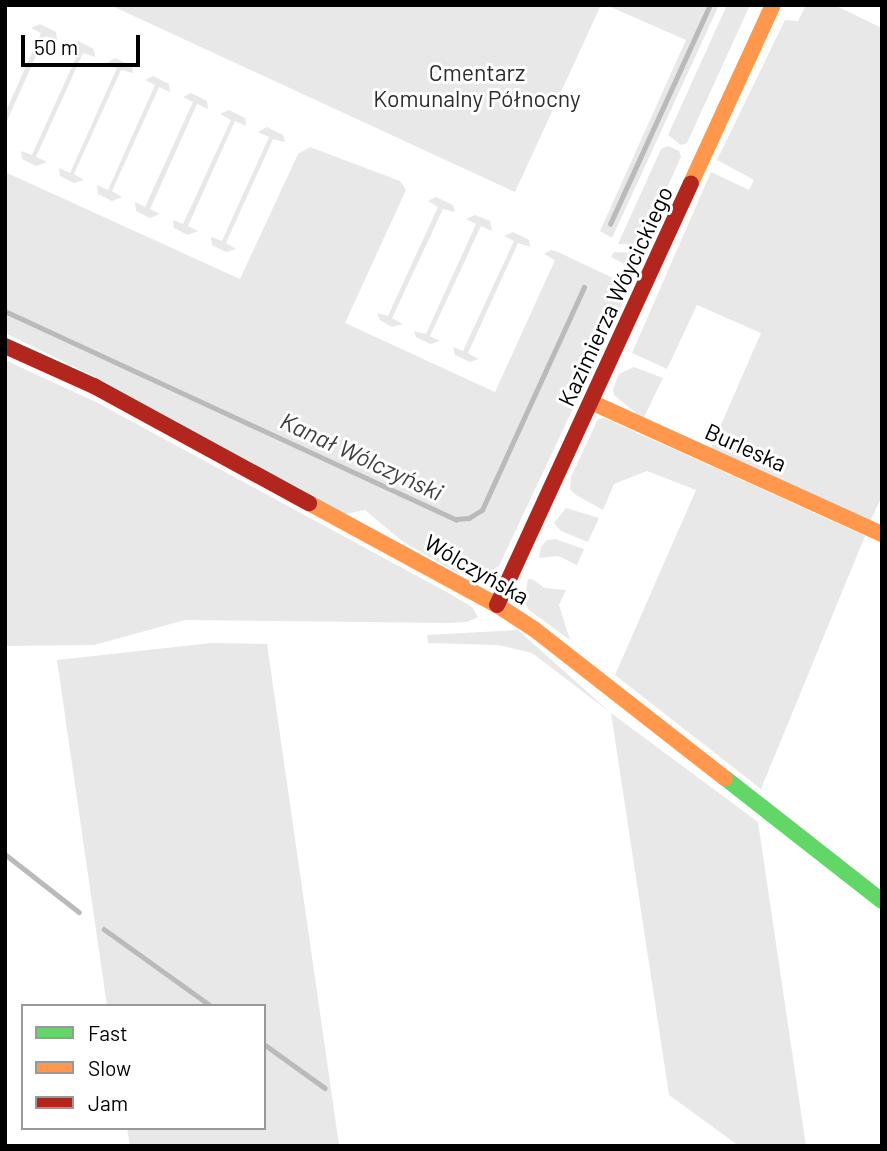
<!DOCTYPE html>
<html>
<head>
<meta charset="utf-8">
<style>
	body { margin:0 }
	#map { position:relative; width:887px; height:1151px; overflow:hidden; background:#fff; font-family:Barlow,sans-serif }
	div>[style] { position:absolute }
	.green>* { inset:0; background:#e8e8e8 }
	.stream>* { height:4.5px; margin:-2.25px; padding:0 2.25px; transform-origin:2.25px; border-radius:2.25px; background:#bababa }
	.fast>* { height:16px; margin:-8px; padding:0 8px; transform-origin:8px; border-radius:8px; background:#63d668 }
	.slow>* { height:16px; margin:-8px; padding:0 8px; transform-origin:8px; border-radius:8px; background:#ff974d }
	.jam>* { height:16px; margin:-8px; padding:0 8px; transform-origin:8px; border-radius:8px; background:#b3261e }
	span { translate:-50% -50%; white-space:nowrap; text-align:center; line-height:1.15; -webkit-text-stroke:6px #fff; paint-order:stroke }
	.park-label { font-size:23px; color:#2d2d2d }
	.street-label { font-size:23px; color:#000 }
	.water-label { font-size:24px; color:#3e3e3e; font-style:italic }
	.frame { position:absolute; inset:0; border:7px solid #000; pointer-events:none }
	.legend { position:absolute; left:21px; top:1004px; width:245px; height:126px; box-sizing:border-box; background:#fff; border:2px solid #999; margin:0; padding:9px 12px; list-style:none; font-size:21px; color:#000 }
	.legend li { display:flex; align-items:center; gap:14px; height:35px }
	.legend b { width:35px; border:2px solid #999 }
	.scale { position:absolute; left:21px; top:35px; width:119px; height:32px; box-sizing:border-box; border:4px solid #000; border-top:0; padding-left:9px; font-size:21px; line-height:24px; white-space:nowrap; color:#000; -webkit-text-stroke:5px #fff; paint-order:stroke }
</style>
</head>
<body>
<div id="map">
	<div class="green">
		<div style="clip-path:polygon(110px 5px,601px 5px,515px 192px)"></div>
		<div style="clip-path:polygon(606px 5px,719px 5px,612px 238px,600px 231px,686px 40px)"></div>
		<div style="clip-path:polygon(727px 5px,750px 5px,687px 143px,681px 145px,668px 135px)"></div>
		<div style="clip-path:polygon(806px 5px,834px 5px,882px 28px,882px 496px,870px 522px,710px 450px,761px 333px,697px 305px,667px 369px,632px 353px,711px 172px,749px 190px,754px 180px,717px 160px,785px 20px,798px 21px)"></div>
		<div style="clip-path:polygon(40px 24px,56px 32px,57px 40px,45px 36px,5px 125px,5px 113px,41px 33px,31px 28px)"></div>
		<div style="clip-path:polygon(78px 41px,94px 49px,95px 57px,83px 53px,36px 157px,47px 162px,36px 166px,22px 159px,21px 151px,32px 155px,79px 51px,69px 46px)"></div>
		<div style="clip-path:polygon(115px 58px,132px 66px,133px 73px,121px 70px,74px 174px,84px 180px,74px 183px,60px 176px,59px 168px,70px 173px,117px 68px,107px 63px)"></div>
		<div style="clip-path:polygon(153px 76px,169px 84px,170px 92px,159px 87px,112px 191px,122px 197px,112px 201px,98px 194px,97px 185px,108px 190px,155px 85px,145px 80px)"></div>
		<div style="clip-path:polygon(191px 93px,207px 101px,208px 109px,197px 104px,150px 209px,160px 214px,150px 218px,136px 211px,135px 202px,145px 207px,193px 102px,183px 97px)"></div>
		<div style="clip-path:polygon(229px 110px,245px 118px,246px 126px,235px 121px,188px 226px,198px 231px,188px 235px,174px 228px,173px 220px,183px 224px,231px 120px,220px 114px)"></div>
		<div style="clip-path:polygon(267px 127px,283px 135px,285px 142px,273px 139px,226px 243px,236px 249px,226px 252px,212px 245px,211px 237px,222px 241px,269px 137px,258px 132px)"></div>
		<div style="clip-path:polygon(668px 146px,679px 151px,681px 157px,641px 245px,618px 244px,661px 149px)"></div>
		<div style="clip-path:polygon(310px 147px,400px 181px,406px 190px,345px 323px,495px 392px,555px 260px,544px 254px,551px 250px,558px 252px,617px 280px,623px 290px,622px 304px,499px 566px,482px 577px,457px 573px,402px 541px,365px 510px,345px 514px,93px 376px,5px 333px,5px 172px,240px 279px,298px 154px)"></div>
		<div style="clip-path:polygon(436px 197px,453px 205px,455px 212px,443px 209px,392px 318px,403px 324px,392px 327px,380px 320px,377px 313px,388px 316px,438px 207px,428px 201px)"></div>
		<div style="clip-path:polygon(475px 215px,490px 221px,492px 231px,481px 226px,430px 336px,440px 341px,430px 344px,416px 337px,414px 331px,426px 334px,476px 224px,466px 219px)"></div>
		<div style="clip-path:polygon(513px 232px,529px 240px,530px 247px,518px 243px,468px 353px,478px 359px,470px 362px,455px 355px,453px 347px,463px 351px,514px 241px,504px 236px)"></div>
		<div style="clip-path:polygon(614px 252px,640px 253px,644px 254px,637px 262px,626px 265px,611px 257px)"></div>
		<div style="clip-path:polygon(5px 360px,98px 403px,452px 595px,472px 607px,478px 617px,467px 622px,448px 623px,185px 620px,94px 645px,5px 646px)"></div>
		<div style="clip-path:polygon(634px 367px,663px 378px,643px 419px,614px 395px,613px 389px,619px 374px)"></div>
		<div style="clip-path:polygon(604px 418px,865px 536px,761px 789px,615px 675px,696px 490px,647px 471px,614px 484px,603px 510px,576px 495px,570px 489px,571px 477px,598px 419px)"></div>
		<div style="clip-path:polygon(566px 508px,599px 518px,588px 542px,561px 531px,554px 523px)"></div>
		<div style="clip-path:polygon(555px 539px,584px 549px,577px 565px,558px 556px,539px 558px,541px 546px,547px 540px)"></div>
		<div style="clip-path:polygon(528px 579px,532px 579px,545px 588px,566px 590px,559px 605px,570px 640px,529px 610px,524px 602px)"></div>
		<div style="clip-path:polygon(518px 630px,611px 713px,758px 822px,806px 1146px,739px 1146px,669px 1095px,611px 713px,532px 653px,498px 645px,428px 643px,427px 635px)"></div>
		<div style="clip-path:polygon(212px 643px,267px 644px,339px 1145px,130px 1146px,127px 1128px,264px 1128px,264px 1006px,107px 1006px,57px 660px)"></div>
	</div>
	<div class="stream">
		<div style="left:610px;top:224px;width:241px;rotate:-65.5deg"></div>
		<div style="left:5px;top:311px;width:497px;rotate:24.8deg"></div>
		<div style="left:456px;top:519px;width:13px;rotate:-4deg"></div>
		<div style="left:469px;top:518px;width:15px;rotate:-32deg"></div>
		<div style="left:482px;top:510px;width:245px;rotate:-65.4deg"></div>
		<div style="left:5px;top:854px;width:94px;rotate:38.1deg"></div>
		<div style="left:104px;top:929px;width:132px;rotate:35.7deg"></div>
		<div style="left:264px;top:1044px;width:75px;rotate:35.8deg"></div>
	</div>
	<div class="fast">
		<div style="left:725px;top:778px;width:199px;rotate:38.1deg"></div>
	</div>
	<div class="slow">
		<div style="left:691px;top:183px;width:196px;rotate:-65.3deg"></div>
		<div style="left:591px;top:402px;width:320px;rotate:24.4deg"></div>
		<div style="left:309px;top:503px;width:214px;rotate:28.5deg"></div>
		<div style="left:497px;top:605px;width:44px;rotate:33deg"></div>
		<div style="left:534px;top:629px;width:242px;rotate:38deg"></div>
	</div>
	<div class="jam">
		<div style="left:5px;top:346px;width:98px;rotate:24.2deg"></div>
		<div style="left:94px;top:386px;width:245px;rotate:28.6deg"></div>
		<div style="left:497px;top:605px;width:464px;rotate:-65.3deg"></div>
	</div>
	<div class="park-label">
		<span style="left:477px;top:85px">Cmentarz<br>Komunalny Północny</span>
	</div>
	<div class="street-label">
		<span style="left:615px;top:296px;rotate:-65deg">Kazimierza Wóycickiego</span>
		<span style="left:746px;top:447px;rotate:24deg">Burleska</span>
		<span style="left:477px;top:569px;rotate:30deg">Wólczyńska</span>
	</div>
	<div class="water-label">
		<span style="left:362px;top:456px;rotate:25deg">Kanał Wólczyński</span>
	</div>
	<div class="frame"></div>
	<ul class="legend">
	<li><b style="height:9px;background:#63d668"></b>Fast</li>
	<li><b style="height:9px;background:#ff974d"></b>Slow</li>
	<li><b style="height:9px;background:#b3261e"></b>Jam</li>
	</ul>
	<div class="scale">50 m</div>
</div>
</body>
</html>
